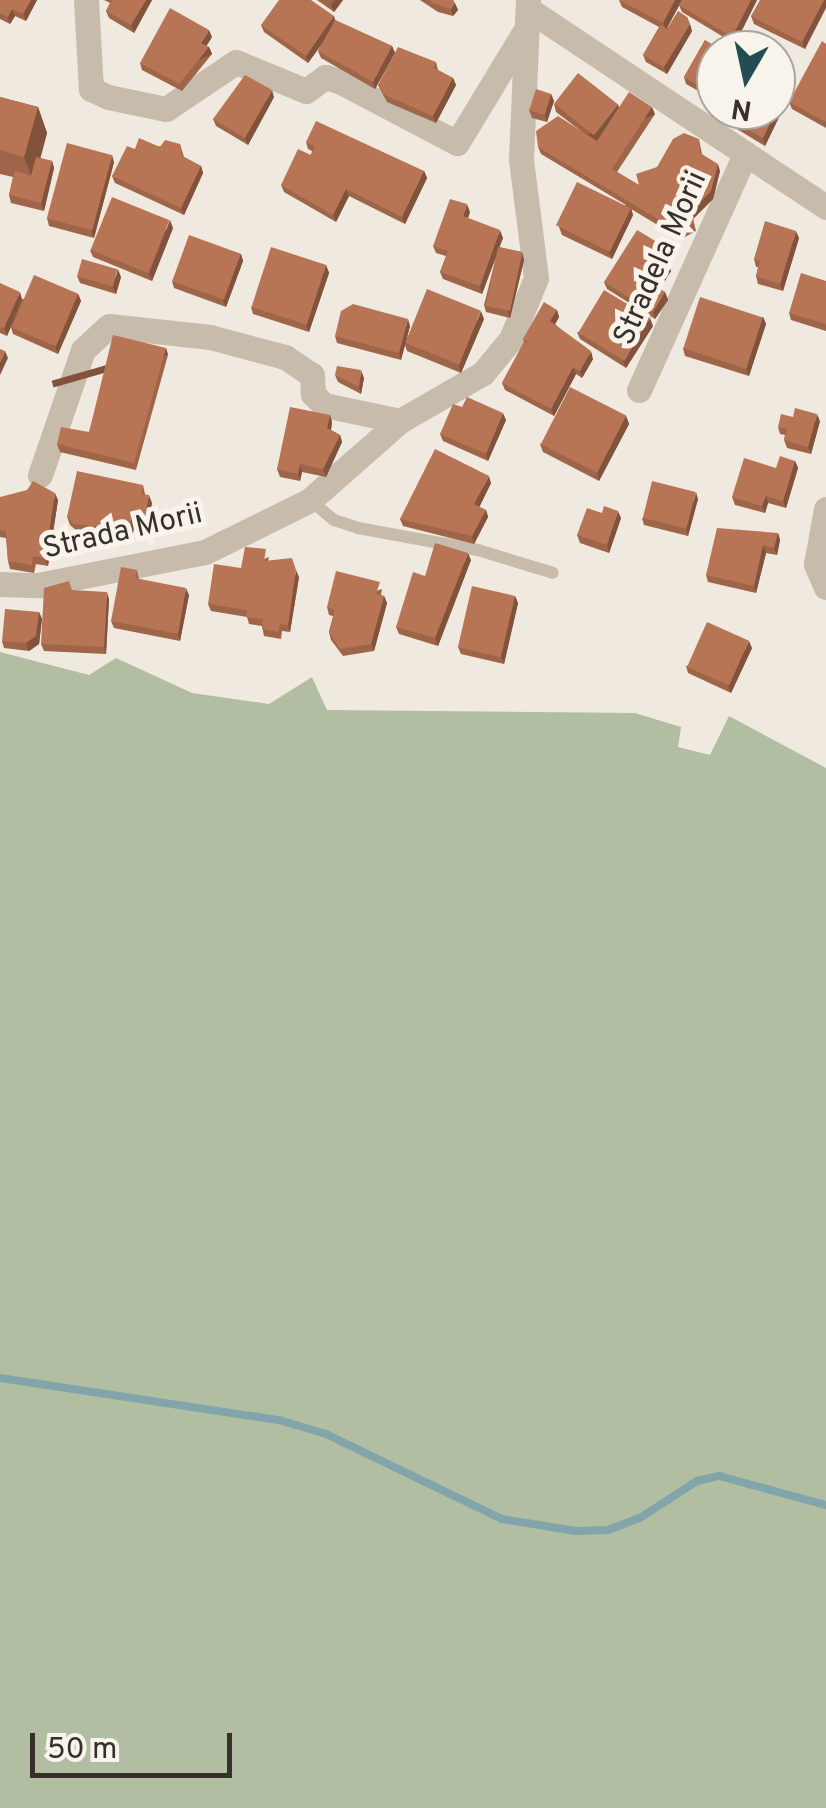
<!DOCTYPE html>
<html>
<head>
<meta charset="utf-8">
<style>
	body { margin:0 }
	#map { position:relative; width:826px; height:1808px; overflow:hidden; background:#f0e9df; font-family:Overpass,sans-serif }
	div>[style] { position:absolute }
	.green>* { inset:0; background:#b2bea1 }
	.stream>* { height:8px; margin:-4px; padding:0 4px; transform-origin:4px; border-radius:4px; background:#81a5aa }
	.lane>* { height:12px; margin:-6px; padding:0 6px; transform-origin:6px; border-radius:6px; background:#c7bbac }
	.street>* { height:25px; margin:-12.5px; padding:0 12.5px; transform-origin:12.5px; border-radius:12.5px; background:#c7bbac }
	.wall>* { inset:0; background:#9e6549 }
	.shaded-wall>* { inset:0; background:#81523c; transform-origin:0 0 }
	.building>* { inset:0; background:#b87555; transform-origin:0 0 }
	span { translate:-50% -50%; white-space:nowrap; text-align:center; line-height:1.15; -webkit-text-stroke:10px #f8f3eb; paint-order:stroke }
	.street-label { font-size:30px; color:#362f2a }
	.north { position:absolute; left:696px; top:30px; width:100px; height:100px; box-sizing:border-box; background:#f8f3eb; border:2px solid #aaa59e; border-radius:50%; rotate:189deg; font-size:28px; font-weight:700; line-height:40px; text-align:center; color:#362f2a }
	.north::after { content:''; display:block; margin:auto; width:35px; height:45px; background:#244c53; clip-path:polygon(50% 0,100% 100%,50% 72%,0 100%) }
	.scale { position:absolute; left:30px; top:1733px; width:202px; height:45px; box-sizing:border-box; border:5px solid #362f2a; border-top:0; padding-left:12px; font-size:30px; line-height:35px; white-space:nowrap; color:#362f2a; -webkit-text-stroke:8px #f8f3eb; paint-order:stroke }
</style>
</head>
<body>
<div id="map">
	<div class="green">
		<div style="clip-path:polygon(0 652px,89px 675px,116px 658px,192px 693px,269px 704px,312px 677px,327px 710px,635px 713px,681px 727px,678px 747px,710px 755px,729px 716px,826px 768px,826px 1808px,0 1808px)"></div>
	</div>
	<div class="stream">
		<div style="left:0;top:1378px;width:282px;rotate:8.6deg"></div>
		<div style="left:279px;top:1420px;width:49px;rotate:16.6deg"></div>
		<div style="left:326px;top:1434px;width:195px;rotate:25.8deg"></div>
		<div style="left:502px;top:1519px;width:75px;rotate:9.2deg"></div>
		<div style="left:576px;top:1531px;width:32px;rotate:-2deg"></div>
		<div style="left:608px;top:1530px;width:34px;rotate:-21deg"></div>
		<div style="left:640px;top:1518px;width:68px;rotate:-33deg"></div>
		<div style="left:697px;top:1481px;width:23px;rotate:-13deg"></div>
		<div style="left:719px;top:1476px;width:111px;rotate:15.2deg"></div>
	</div>
	<div class="lane">
		<div style="left:310px;top:500px;width:31px;rotate:40deg"></div>
		<div style="left:334px;top:520px;width:25px;rotate:18deg"></div>
		<div style="left:358px;top:528px;width:122px;rotate:10.4deg"></div>
		<div style="left:478px;top:550px;width:78px;rotate:17deg"></div>
	</div>
	<div class="street">
		<div style="left:86px;top:0;width:89px;rotate:86.8deg"></div>
		<div style="left:91px;top:89px;width:19px;rotate:25deg"></div>
		<div style="left:108px;top:97px;width:59px;rotate:11.7deg"></div>
		<div style="left:166px;top:109px;width:84px;rotate:-33.9deg"></div>
		<div style="left:236px;top:62px;width:76px;rotate:22.5deg"></div>
		<div style="left:306px;top:91px;width:24px;rotate:-36deg"></div>
		<div style="left:325px;top:77px;width:15px;rotate:16deg"></div>
		<div style="left:339px;top:81px;width:133px;rotate:27.7deg"></div>
		<div style="left:457px;top:143px;width:127px;rotate:-58.8deg"></div>
		<div style="left:528px;top:9px;width:358px;rotate:33.6deg"></div>
		<div style="left:639px;top:390px;width:259px;rotate:-65.8deg"></div>
		<div style="left:40px;top:475px;width:132px;rotate:-71deg"></div>
		<div style="left:83px;top:350px;width:35px;rotate:-43deg"></div>
		<div style="left:109px;top:326px;width:102px;rotate:6.2deg"></div>
		<div style="left:210px;top:337px;width:78px;rotate:14.9deg"></div>
		<div style="left:285px;top:357px;width:32px;rotate:34deg"></div>
		<div style="left:312px;top:375px;width:19px;rotate:87deg"></div>
		<div style="left:313px;top:394px;width:16px;rotate:45deg"></div>
		<div style="left:324px;top:405px;width:78px;rotate:11.9deg"></div>
		<div style="left:826px;top:509px;width:56px;rotate:100.3deg"></div>
		<div style="left:816px;top:564px;width:25px;rotate:67deg"></div>
		<div style="left:0;top:584px;width:38px;rotate:2deg"></div>
		<div style="left:38px;top:585px;width:170px;rotate:-11.2deg"></div>
		<div style="left:205px;top:552px;width:117px;rotate:-26.3deg"></div>
		<div style="left:310px;top:500px;width:120px;rotate:-41.3deg"></div>
		<div style="left:400px;top:421px;width:96px;rotate:-30deg"></div>
		<div style="left:483px;top:373px;width:44px;rotate:-50.5deg"></div>
		<div style="left:511px;top:339px;width:66px;rotate:-67.7deg"></div>
		<div style="left:536px;top:278px;width:120px;rotate:-97.2deg"></div>
		<div style="left:521px;top:159px;width:159px;rotate:-87.5deg"></div>
	</div>
	<div class="wall">
		<div style="clip-path:polygon(0 0,37px 0,26px 21px,15px 16px,10px 24px,0 19px)"></div>
		<div style="clip-path:polygon(104px 0,152px 0,134px 33px,109px 18px,106px 11px,110px 3px)"></div>
		<div style="clip-path:polygon(317px 0,343px 0,334px 12px)"></div>
		<div style="clip-path:polygon(420px 0,453px 0,458px 10px,453px 16px,438px 12px)"></div>
		<div style="clip-path:polygon(619px 0,682px 0,667px 28px,687px 17px,692px 31px,667px 74px,646px 62px,643px 55px,659px 27px,622px 7px)"></div>
		<div style="clip-path:polygon(682px 0,757px 0,735px 44px,682px 12px,679px 5px)"></div>
		<div style="clip-path:polygon(826px 0,805px 49px,754px 24px,751px 16px)"></div>
		<div style="clip-path:polygon(334px 16px,335px 20px,392px 46px,395px 53px,375px 89px,321px 58px,318px 51px,322px 44px,308px 63px,264px 32px,261px 25px)"></div>
		<div style="clip-path:polygon(212px 37px,206px 46px,209px 47px,212px 54px,182px 91px,142px 70px,140px 63px)"></div>
		<div style="clip-path:polygon(705px 40px,711px 98px,686px 84px,684px 77px)"></div>
		<div style="clip-path:polygon(826px 44px,826px 128px,792px 109px,789px 102px)"></div>
		<div style="clip-path:polygon(436px 62px,438px 70px,453px 78px,456px 85px,436px 123px,387px 102px,378px 85px)"></div>
		<div style="clip-path:polygon(796px 82px,765px 146px,737px 129px,734px 122px)"></div>
		<div style="clip-path:polygon(551px 94px,554px 101px,547px 122px,532px 118px,529px 110px)"></div>
		<div style="clip-path:polygon(0 97px,38px 107px,47px 133px,40px 158px,52px 161px,54px 168px,44px 211px,11px 203px,9px 195px,13px 177px,0 174px)"></div>
		<div style="clip-path:polygon(274px 97px,248px 145px,216px 126px,213px 119px)"></div>
		<div style="clip-path:polygon(554px 104px,619px 108px,655px 114px,617px 172px,639px 185px,657px 167px,699px 139px,702px 154px,720px 171px,713px 199px,693px 219px,696px 231px,681px 239px,631px 209px,633px 215px,612px 259px,562px 235px,559px 227px,626px 205px,541px 154px,538px 147px,581px 131px,556px 112px)"></div>
		<div style="clip-path:polygon(306px 142px,424px 171px,427px 178px,405px 224px,349px 196px,336px 222px,284px 192px,281px 185px,311px 155px,312px 151px,308px 149px)"></div>
		<div style="clip-path:polygon(180px 144px,184px 157px,201px 166px,203px 173px,184px 215px,115px 183px,112px 176px,135px 149px)"></div>
		<div style="clip-path:polygon(114px 162px,94px 238px,49px 226px,47px 218px)"></div>
		<div style="clip-path:polygon(470px 212px,468px 218px,503px 238px,499px 247px,522px 252px,524px 260px,510px 318px,486px 312px,484px 305px,496px 257px,482px 294px,443px 279px,440px 272px,446px 256px,436px 253px,433px 246px)"></div>
		<div style="clip-path:polygon(173px 228px,152px 281px,93px 257px,90px 250px)"></div>
		<div style="clip-path:polygon(799px 238px,783px 291px,758px 284px,756px 276px,758px 267px,756px 267px,754px 259px)"></div>
		<div style="clip-path:polygon(657px 242px,659px 249px,655px 256px,668px 264px,671px 271px,660px 289px,665px 292px,668px 300px,655px 319px,607px 289px,604px 282px)"></div>
		<div style="clip-path:polygon(241px 254px,243px 261px,226px 307px,174px 288px,172px 281px)"></div>
		<div style="clip-path:polygon(326px 265px,329px 273px,309px 332px,253px 314px,251px 307px)"></div>
		<div style="clip-path:polygon(77px 276px,121px 277px,116px 294px,80px 283px)"></div>
		<div style="clip-path:polygon(826px 281px,826px 331px,791px 320px,789px 313px)"></div>
		<div style="clip-path:polygon(0 283px,22px 299px,78px 294px,81px 301px,58px 354px,13px 334px,11px 327px,7px 336px,0 333px)"></div>
		<div style="clip-path:polygon(557px 310px,559px 317px,555px 324px,593px 359px,582px 378px,576px 374px,554px 416px,505px 390px,502px 383px,524px 342px,523px 339px)"></div>
		<div style="clip-path:polygon(763px 317px,766px 324px,749px 376px,685px 356px,683px 348px)"></div>
		<div style="clip-path:polygon(484px 319px,461px 373px,407px 351px,405px 345px,401px 360px,337px 343px,335px 336px,410px 326px,407px 337px)"></div>
		<div style="clip-path:polygon(653px 326px,626px 368px,580px 339px,577px 332px)"></div>
		<div style="clip-path:polygon(166px 348px,168px 355px,136px 470px,60px 452px,57px 444px,89px 432px)"></div>
		<div style="clip-path:polygon(335px 375px,364px 378px,361px 394px,338px 382px)"></div>
		<div style="clip-path:polygon(462px 407px,506px 420px,488px 461px,443px 441px,440px 434px)"></div>
		<div style="clip-path:polygon(330px 415px,332px 422px,331px 430px,340px 435px,342px 442px,326px 477px,302px 472px,300px 481px,280px 477px,277px 469px)"></div>
		<div style="clip-path:polygon(626px 416px,629px 424px,599px 481px,543px 452px,540px 444px)"></div>
		<div style="clip-path:polygon(820px 421px,811px 454px,787px 448px,784px 440px,785px 435px,780px 434px,778px 427px)"></div>
		<div style="clip-path:polygon(795px 461px,798px 468px,786px 508px,768px 503px,765px 513px,735px 505px,732px 497px,776px 468px)"></div>
		<div style="clip-path:polygon(491px 483px,479px 507px,486px 510px,488px 517px,474px 544px,403px 526px,400px 519px)"></div>
		<div style="clip-path:polygon(143px 485px,145px 494px,152px 503px,148px 524px,135px 522px,132px 538px,77px 531px,70px 525px,67px 517px)"></div>
		<div style="clip-path:polygon(0 497px,58px 500px,48px 566px,36px 564px,34px 573px,10px 569px,8px 561px,6px 538px,0 537px)"></div>
		<div style="clip-path:polygon(698px 499px,688px 536px,644px 525px,642px 518px)"></div>
		<div style="clip-path:polygon(621px 518px,609px 553px,580px 543px,577px 535px)"></div>
		<div style="clip-path:polygon(778px 533px,780px 540px,777px 555px,766px 553px,756px 593px,708px 582px,706px 575px)"></div>
		<div style="clip-path:polygon(269px 557px,268px 561px,299px 577px,290px 632px,282px 631px,281px 639px,264px 636px,262px 626px,249px 624px,247px 617px,211px 611px,208px 604px,241px 568px)"></div>
		<div style="clip-path:polygon(471px 560px,438px 646px,399px 634px,396px 627px,425px 576px)"></div>
		<div style="clip-path:polygon(137px 570px,139px 579px,189px 595px,180px 641px,114px 628px,111px 621px)"></div>
		<div style="clip-path:polygon(382px 589px,381px 595px,384px 596px,387px 603px,374px 651px,343px 656px,331px 640px,329px 632px,333px 616px,329px 615px,327px 607px)"></div>
		<div style="clip-path:polygon(72px 590px,109px 599px,106px 654px,44px 651px,41px 644px)"></div>
		<div style="clip-path:polygon(515px 596px,518px 603px,504px 664px,461px 654px,458px 647px)"></div>
		<div style="clip-path:polygon(39px 612px,42px 619px,39px 644px,29px 651px,4px 648px,2px 641px)"></div>
		<div style="clip-path:polygon(752px 648px,731px 693px,688px 673px,686px 666px)"></div>
	</div>
	<div class="shaded-wall">
		<div style="clip-path:polygon(31px 0,37px 0,26px 21px,23px 14px)"></div>
		<div style="clip-path:polygon(146px 0,152px 0,134px 33px,131px 25px)"></div>
		<div style="clip-path:polygon(335px 0,343px 0,334px 12px,331px 5px)"></div>
		<div style="clip-path:polygon(675px 0,682px 0,666px 30px,663px 23px)"></div>
		<div style="clip-path:polygon(751px 0,757px 0,735px 44px,732px 37px)"></div>
		<div style="clip-path:polygon(824px 0,826px 0,826px 8px,805px 49px,802px 42px)"></div>
		<div style="clip-path:polygon(455px 3px,458px 10px,453px 16px,451px 9px)"></div>
		<div style="clip-path:polygon(12px 9px,15px 16px,10px 24px,8px 17px)"></div>
		<div style="clip-path:polygon(334px 16px,336px 24px,308px 63px,306px 56px)"></div>
		<div style="clip-path:polygon(690px 24px,692px 31px,667px 74px,664px 67px)"></div>
		<div style="clip-path:polygon(209px 30px,212px 37px,204px 50px,201px 43px)"></div>
		<div style="clip-path:polygon(392px 46px,395px 53px,375px 89px,373px 82px)"></div>
		<div style="left:209px;top:47px;width:8px;height:48px;rotate:67deg"></div>
		<div style="clip-path:polygon(793px 75px,796px 82px,765px 146px,763px 138px)"></div>
		<div style="clip-path:polygon(716px 77px,716px 89px,711px 98px,708px 91px)"></div>
		<div style="clip-path:polygon(453px 78px,456px 85px,436px 123px,433px 116px)"></div>
		<div style="clip-path:polygon(272px 90px,274px 97px,248px 145px,245px 138px)"></div>
		<div style="clip-path:polygon(551px 94px,554px 101px,547px 122px,545px 115px)"></div>
		<div style="clip-path:polygon(618px 104px,620px 111px,596px 142px,593px 135px)"></div>
		<div style="clip-path:polygon(38px 107px,47px 133px,34px 183px,24px 157px)"></div>
		<div style="left:652px;top:107px;width:8px;height:74px;rotate:67deg"></div>
		<div style="clip-path:polygon(112px 155px,114px 162px,94px 238px,91px 230px)"></div>
		<div style="clip-path:polygon(52px 161px,54px 168px,44px 211px,41px 203px)"></div>
		<div style="clip-path:polygon(718px 164px,720px 171px,713px 199px,693px 219px,696px 231px,691px 212px)"></div>
		<div style="clip-path:polygon(201px 166px,203px 173px,184px 215px,181px 208px)"></div>
		<div style="clip-path:polygon(424px 171px,427px 178px,405px 224px,402px 217px)"></div>
		<div style="clip-path:polygon(346px 189px,349px 196px,336px 222px,333px 215px)"></div>
		<div style="clip-path:polygon(467px 204px,470px 212px,466px 223px,463px 216px)"></div>
		<div style="clip-path:polygon(631px 208px,633px 215px,612px 259px,609px 252px)"></div>
		<div style="clip-path:polygon(170px 220px,173px 228px,152px 281px,149px 274px)"></div>
		<div style="clip-path:polygon(500px 230px,503px 238px,482px 294px,480px 286px)"></div>
		<div style="clip-path:polygon(796px 231px,799px 238px,783px 291px,780px 284px)"></div>
		<div style="clip-path:polygon(657px 242px,659px 249px,653px 260px,650px 253px)"></div>
		<div style="clip-path:polygon(522px 252px,524px 260px,510px 318px,507px 310px)"></div>
		<div style="clip-path:polygon(241px 254px,243px 261px,226px 307px,223px 300px)"></div>
		<div style="clip-path:polygon(668px 264px,671px 271px,657px 293px,654px 286px)"></div>
		<div style="clip-path:polygon(326px 265px,329px 273px,309px 332px,306px 325px)"></div>
		<div style="clip-path:polygon(118px 269px,121px 277px,116px 294px,113px 287px)"></div>
		<div style="clip-path:polygon(20px 292px,22px 299px,7px 336px,4px 328px)"></div>
		<div style="clip-path:polygon(665px 292px,668px 300px,655px 319px,653px 312px)"></div>
		<div style="clip-path:polygon(78px 294px,81px 301px,58px 354px,55px 346px)"></div>
		<div style="clip-path:polygon(557px 310px,559px 317px,553px 328px,550px 321px)"></div>
		<div style="clip-path:polygon(481px 311px,484px 319px,461px 373px,459px 366px)"></div>
		<div style="clip-path:polygon(763px 317px,766px 324px,749px 376px,746px 369px)"></div>
		<div style="clip-path:polygon(650px 318px,653px 326px,626px 368px,623px 361px)"></div>
		<div style="clip-path:polygon(408px 319px,410px 326px,401px 360px,399px 353px)"></div>
		<div style="left:166px;top:348px;width:7px;height:119px;rotate:74deg"></div>
		<div style="clip-path:polygon(5px 351px,8px 358px,0 375px,0 362px)"></div>
		<div style="clip-path:polygon(591px 351px,593px 359px,582px 378px,580px 371px)"></div>
		<div style="clip-path:polygon(573px 367px,576px 374px,554px 416px,551px 409px)"></div>
		<div style="clip-path:polygon(361px 370px,364px 378px,361px 394px,359px 387px)"></div>
		<div style="clip-path:polygon(503px 413px,506px 420px,488px 461px,486px 454px)"></div>
		<div style="clip-path:polygon(817px 414px,820px 421px,811px 454px,808px 447px)"></div>
		<div style="clip-path:polygon(330px 415px,332px 422px,330px 436px,327px 428px)"></div>
		<div style="clip-path:polygon(626px 416px,629px 424px,599px 481px,597px 473px)"></div>
		<div style="clip-path:polygon(340px 435px,342px 442px,326px 477px,323px 469px)"></div>
		<div style="clip-path:polygon(795px 461px,798px 468px,786px 508px,783px 501px)"></div>
		<div style="clip-path:polygon(300px 464px,302px 472px,300px 481px,298px 474px)"></div>
		<div style="clip-path:polygon(489px 476px,491px 483px,477px 512px,474px 504px)"></div>
		<div style="clip-path:polygon(696px 492px,698px 499px,688px 536px,686px 529px)"></div>
		<div style="clip-path:polygon(55px 493px,58px 500px,48px 566px,45px 558px)"></div>
		<div style="clip-path:polygon(149px 495px,152px 503px,148px 524px,145px 517px)"></div>
		<div style="clip-path:polygon(766px 496px,768px 503px,765px 513px,762px 506px)"></div>
		<div style="clip-path:polygon(486px 510px,488px 517px,474px 544px,472px 536px)"></div>
		<div style="clip-path:polygon(618px 511px,621px 518px,609px 553px,607px 545px)"></div>
		<div style="clip-path:polygon(132px 514px,135px 522px,132px 538px,129px 530px)"></div>
		<div style="clip-path:polygon(778px 533px,780px 540px,777px 555px,774px 548px)"></div>
		<div style="clip-path:polygon(763px 545px,766px 553px,756px 593px,754px 586px)"></div>
		<div style="clip-path:polygon(468px 553px,471px 560px,438px 646px,435px 638px)"></div>
		<div style="clip-path:polygon(296px 570px,299px 577px,290px 632px,288px 625px)"></div>
		<div style="clip-path:polygon(186px 588px,189px 595px,180px 641px,178px 634px)"></div>
		<div style="clip-path:polygon(107px 592px,109px 599px,106px 654px,104px 647px)"></div>
		<div style="clip-path:polygon(384px 596px,387px 603px,374px 651px,371px 644px)"></div>
		<div style="clip-path:polygon(515px 596px,518px 603px,504px 664px,501px 657px)"></div>
		<div style="clip-path:polygon(39px 612px,42px 619px,39px 644px,29px 651px,26px 643px)"></div>
		<div style="clip-path:polygon(749px 641px,752px 648px,731px 693px,728px 686px)"></div>
	</div>
	<div class="building">
		<div style="clip-path:polygon(0 0,31px 0,23px 14px,12px 9px,8px 17px,0 13px)"></div>
		<div style="clip-path:polygon(112px 0,146px 0,131px 25px,106px 11px)"></div>
		<div style="clip-path:polygon(279px 0,311px 0,334px 16px,306px 56px,261px 25px)"></div>
		<div style="clip-path:polygon(429px 0,453px 0,455px 3px,451px 9px,435px 4px)"></div>
		<div style="clip-path:polygon(619px 0,675px 0,663px 23px)"></div>
		<div style="clip-path:polygon(682px 0,751px 0,732px 37px,679px 5px)"></div>
		<div style="clip-path:polygon(760px 0,824px 0,802px 42px,751px 16px)"></div>
		<div style="clip-path:polygon(170px 8px,209px 30px,201px 43px,209px 47px,179px 84px,140px 63px)"></div>
		<div style="clip-path:polygon(678px 11px,687px 17px,690px 24px,664px 67px,643px 55px,661px 25px,667px 29px)"></div>
		<div style="clip-path:polygon(335px 20px,392px 46px,373px 82px,318px 51px)"></div>
		<div style="clip-path:polygon(705px 40px,722px 50px,716px 50px,716px 77px,708px 91px,684px 77px)"></div>
		<div style="clip-path:polygon(822px 41px,826px 44px,826px 122px,789px 102px)"></div>
		<div style="clip-path:polygon(398px 47px,436px 62px,433px 68px,453px 78px,433px 116px,385px 95px,378px 85px)"></div>
		<div style="clip-path:polygon(776px 65px,793px 75px,763px 138px,734px 122px,741px 110px,776px 110px)"></div>
		<div style="left:578px;top:73px;width:51px;height:39px;rotate:38deg"></div>
		<div style="clip-path:polygon(245px 75px,272px 90px,245px 138px,213px 119px)"></div>
		<div style="left:536px;top:89px;width:16px;height:22px;rotate:18deg"></div>
		<div style="clip-path:polygon(629px 92px,652px 107px,612px 169px,639px 185px,636px 174px,657px 167px,673px 139px,684px 133px,699px 139px,700px 153px,718px 164px,711px 191px,691px 212px,694px 223px,679px 232px,538px 147px,536px 131px,558px 116px,597px 141px)"></div>
		<div style="clip-path:polygon(0 97px,38px 107px,24px 157px,0 150px)"></div>
		<div style="clip-path:polygon(316px 121px,424px 171px,402px 217px,346px 189px,333px 215px,281px 185px,298px 149px,311px 155px,315px 147px,306px 142px)"></div>
		<div style="clip-path:polygon(139px 138px,160px 147px,165px 140px,180px 144px,182px 156px,201px 166px,181px 208px,112px 176px,127px 146px,135px 149px)"></div>
		<div style="left:67px;top:143px;width:47px;height:78px;rotate:15deg"></div>
		<div style="clip-path:polygon(36px 157px,52px 161px,41px 203px,9px 195px,15px 171px,31px 176px)"></div>
		<div style="left:577px;top:182px;width:60px;height:48px;rotate:26deg"></div>
		<div style="left:112px;top:197px;width:62px;height:57px;rotate:22deg"></div>
		<div style="clip-path:polygon(450px 199px,467px 204px,463px 216px,500px 230px,480px 286px,440px 272px,448px 251px,433px 246px)"></div>
		<div style="clip-path:polygon(765px 221px,796px 231px,780px 284px,756px 276px,760px 261px,754px 259px)"></div>
		<div style="clip-path:polygon(637px 230px,657px 242px,650px 253px,668px 264px,654px 286px,665px 292px,653px 312px,604px 282px)"></div>
		<div style="left:189px;top:235px;width:55px;height:49px;rotate:20deg"></div>
		<div style="left:271px;top:247px;width:58px;height:63px;rotate:18deg"></div>
		<div style="left:498px;top:247px;width:25px;height:60px;rotate:12deg"></div>
		<div style="left:82px;top:259px;width:37px;height:18px;rotate:16deg"></div>
		<div style="clip-path:polygon(801px 273px,826px 281px,826px 324px,789px 313px)"></div>
		<div style="left:34px;top:275px;width:48px;height:57px;rotate:23deg"></div>
		<div style="clip-path:polygon(0 283px,20px 292px,4px 328px,0 327px)"></div>
		<div style="left:427px;top:289px;width:58px;height:58px;rotate:22deg"></div>
		<div style="left:604px;top:290px;width:54px;height:50px;rotate:31deg"></div>
		<div style="left:700px;top:297px;width:66px;height:54px;rotate:18deg"></div>
		<div style="clip-path:polygon(544px 302px,557px 310px,550px 321px,591px 351px,580px 371px,573px 367px,551px 409px,502px 383px,524px 342px,530px 343px,523px 339px)"></div>
		<div style="clip-path:polygon(353px 304px,408px 319px,399px 353px,335px 336px,341px 311px)"></div>
		<div style="clip-path:polygon(113px 335px,166px 348px,134px 463px,57px 444px,61px 427px,89px 432px)"></div>
		<div style="clip-path:polygon(0 349px,5px 351px,0 362px)"></div>
		<div style="clip-path:polygon(337px 366px,361px 370px,359px 387px,335px 375px)"></div>
		<div style="left:570px;top:387px;width:63px;height:64px;rotate:27deg"></div>
		<div style="clip-path:polygon(467px 397px,503px 413px,486px 454px,440px 434px,453px 404px,462px 407px)"></div>
		<div style="clip-path:polygon(290px 407px,330px 415px,327px 428px,340px 435px,323px 469px,300px 464px,298px 474px,277px 469px)"></div>
		<div style="clip-path:polygon(795px 408px,817px 414px,808px 447px,784px 440px,787px 429px,778px 427px,781px 414px,793px 417px)"></div>
		<div style="clip-path:polygon(435px 449px,489px 476px,474px 504px,486px 510px,472px 536px,400px 519px)"></div>
		<div style="clip-path:polygon(780px 456px,795px 461px,783px 501px,766px 496px,762px 506px,732px 497px,744px 458px,776px 468px)"></div>
		<div style="clip-path:polygon(77px 471px,143px 485px,141px 494px,149px 495px,145px 517px,132px 514px,129px 530px,74px 524px,67px 517px)"></div>
		<div style="clip-path:polygon(33px 481px,55px 493px,45px 558px,33px 556px,32px 565px,8px 561px,6px 531px,0 530px,0 497px,27px 490px)"></div>
		<div style="left:652px;top:481px;width:45px;height:38px;rotate:14deg"></div>
		<div style="clip-path:polygon(604px 506px,618px 511px,607px 545px,577px 535px,587px 508px,602px 513px)"></div>
		<div style="clip-path:polygon(717px 528px,778px 533px,774px 548px,763px 545px,754px 586px,706px 575px)"></div>
		<div style="clip-path:polygon(435px 543px,468px 553px,435px 638px,396px 627px,413px 572px,425px 576px)"></div>
		<div style="clip-path:polygon(245px 547px,266px 549px,264px 561px,292px 558px,296px 570px,288px 625px,280px 624px,278px 632px,262px 629px,263px 619px,246px 617px,247px 610px,208px 604px,214px 564px,241px 568px)"></div>
		<div style="clip-path:polygon(121px 567px,137px 570px,135px 578px,186px 588px,178px 634px,111px 621px)"></div>
		<div style="clip-path:polygon(336px 571px,380px 582px,376px 594px,384px 596px,371px 644px,340px 649px,329px 632px,335px 610px,327px 607px)"></div>
		<div style="clip-path:polygon(69px 581px,72px 590px,107px 592px,104px 647px,41px 644px,44px 588px)"></div>
		<div style="left:472px;top:586px;width:44px;height:63px;rotate:13deg"></div>
		<div style="clip-path:polygon(5px 609px,39px 612px,36px 636px,26px 643px,2px 641px)"></div>
		<div style="left:707px;top:622px;width:46px;height:49px;rotate:24deg"></div>
	</div>
	<div class="street-label">
		<span style="left:662px;top:259px;rotate:-66deg">Stradela Morii</span>
		<span style="left:123px;top:533px;rotate:-13deg">Strada Morii</span>
	</div>
	<div class="north">N</div>
	<div class="scale">50 m</div>
</div>
</body>
</html>
